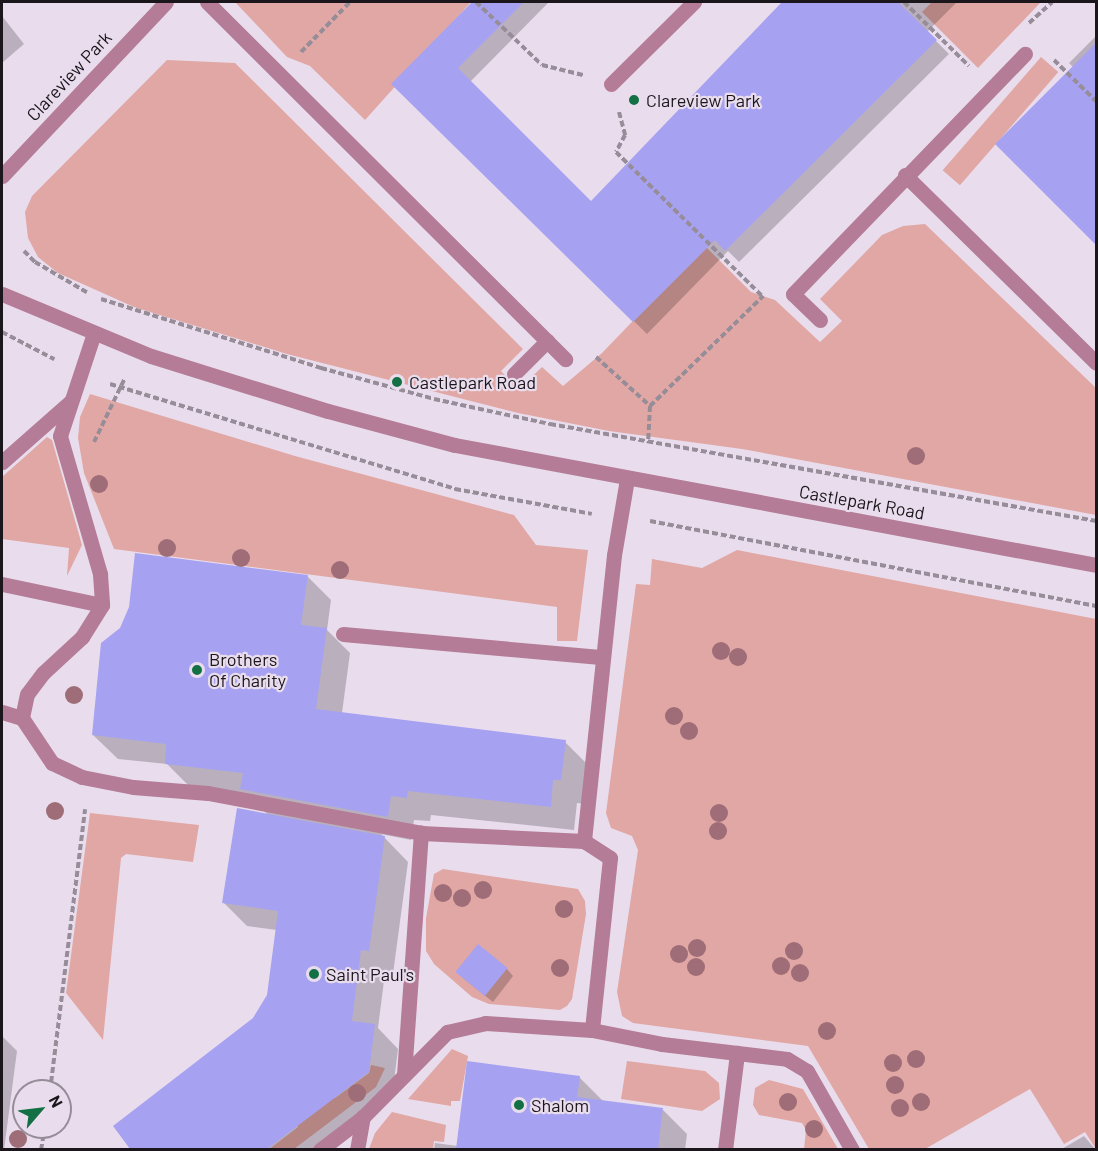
<!DOCTYPE html>
<html>
<head>
<meta charset="utf-8">
<style>
	body { margin:0 }
	#map { position:relative; width:1098px; height:1151px; overflow:hidden; background:#e9dded; font-family:Barlow,sans-serif }
	div>[style] { position:absolute }
	.green>* { inset:0; background:#e1a7a4; transform-origin:0 0 }
	.shadow>* { inset:0; background:#0003 }
	.building>* { inset:0; background:#a6a2f1; transform-origin:0 0 }
	.path>* { height:4px; margin-top:-2px; transform-origin:0; background:repeating-linear-gradient(90deg,#968d99 0 6px,transparent 0 9px) }
	.minor>* { height:15px; margin:-7.5px; padding:0 7.5px; transform-origin:7.5px; border-radius:7.5px; background:#b47c96 }
	.trees>* { width:18px; height:18px; margin:-9px; border-radius:50%; background:#9f6d77 }
	.dots>* { width:16px; height:16px; translate:-50% -50%; box-sizing:border-box; border:3px solid #e9dded; border-radius:50% }
	span { translate:-50% -50%; white-space:nowrap; text-align:center; line-height:1.15; -webkit-text-stroke:4.5px #e9dded; paint-order:stroke }
	.street-label { font-size:18px; color:#1a161b }
	.poi-label { font-size:18px; color:#1a161b }
	.left { translate:0 -50%; text-align:left }
	.frame { position:absolute; inset:0; border:3px solid #1a161b; pointer-events:none }
	.north { position:absolute; left:12px; top:1079px; width:60px; height:60px; box-sizing:border-box; background:#e9dded; border:2px solid #968d99; border-radius:50%; rotate:62deg; font-size:16px; font-weight:700; line-height:24px; text-align:center; color:#1a161b }
	.north::after { content:''; display:block; margin:auto; width:21px; height:27px; background:#136f44; clip-path:polygon(50% 0,100% 100%,50% 72%,0 100%) }
</style>
</head>
<body>
<div id="map">
	<div class="green">
		<div style="clip-path:polygon(235px 2px,471px 2px,365px 120px,310px 66px,287px 57px)"></div>
		<div style="clip-path:polygon(932px 2px,1041px 2px,978px 68px,922px 12px)"></div>
		<div style="left:1041px;top:57px;width:23px;height:150px;rotate:41deg"></div>
		<div style="clip-path:polygon(167px 60px,235px 63px,523px 349px,501px 371px,519px 389px,542px 367px,563px 386px,602px 353px,705px 246px,751px 292px,775px 300px,820px 342px,842px 321px,820px 299px,882px 235px,903px 226px,925px 224px,1096px 388px,1096px 515px,742px 449px,609px 431px,518px 413px,287px 354px,134px 307px,58px 273px,38px 257px,28px 238px,25px 212px,32px 196px)"></div>
		<div style="clip-path:polygon(90px 394px,295px 456px,514px 515px,536px 545px,588px 550px,577px 641px,557px 641px,557px 607px,114px 549px,84px 473px,78px 438px,80px 417px)"></div>
		<div style="clip-path:polygon(47px 437px,52px 440px,82px 545px,67px 576px,69px 548px,2px 539px,2px 477px)"></div>
		<div style="clip-path:polygon(737px 550px,1096px 619px,1096px 1149px,1085px 1132px,1064px 1144px,1030px 1089px,925px 1149px,869px 1149px,808px 1046px,633px 1023px,622px 1016px,617px 992px,638px 850px,632px 836px,611px 828px,606px 813px,636px 584px,650px 585px,652px 559px,702px 568px)"></div>
		<div style="clip-path:polygon(90px 813px,199px 825px,193px 862px,126px 854px,121px 858px,103px 1040px,66px 993px)"></div>
		<div style="clip-path:polygon(443px 869px,578px 889px,585px 901px,586px 914px,572px 999px,567px 1006px,560px 1010px,489px 1004px,472px 997px,434px 964px,426px 951px,426px 918px,434px 874px)"></div>
		<div style="clip-path:polygon(452px 1049px,468px 1056px,460px 1101px,451px 1101px,451px 1106px,408px 1099px)"></div>
		<div style="clip-path:polygon(627px 1061px,705px 1071px,719px 1083px,720px 1099px,702px 1111px,621px 1099px)"></div>
		<div style="clip-path:polygon(371px 1065px,385px 1068px,376px 1087px,294px 1149px,268px 1150px,298px 1127px,288px 1113px,325px 1085px,335px 1098px,369px 1073px)"></div>
		<div style="clip-path:polygon(769px 1080px,803px 1089px,838px 1149px,804px 1149px,806px 1130px,802px 1123px,759px 1115px,753px 1105px,755px 1088px)"></div>
		<div style="clip-path:polygon(392px 1112px,446px 1125px,444px 1142px,434px 1141px,433px 1149px,369px 1149px,375px 1133px)"></div>
	</div>
	<div class="shadow">
		<div style="clip-path:polygon(475px 2px,549px 2px,470px 82px,591px 203px,786px 2px,957px 2px,927px 32px,949px 54px,739px 262px,728px 251px,647px 334px,394px 84px)"></div>
		<div style="clip-path:polygon(2px 16px,24px 44px,2px 63px)"></div>
		<div style="clip-path:polygon(1096px 36px,1096px 243px,997px 144px,1074px 68px,1069px 63px)"></div>
		<div style="clip-path:polygon(307px 576px,331px 600px,327px 630px,350px 653px,342px 713px,565px 742px,589px 766px,585px 804px,577px 803px,574px 830px,431px 815px,430px 821px,414px 820px,411px 840px,381px 834px,408px 862px,393px 974px,385px 973px,378px 1028px,398px 1049px,392px 1097px,322px 1150px,132px 1150px,115px 1127px,254px 1019px,268px 996px,277px 930px,247px 926px,223px 902px,269px 816px,247px 794px,190px 787px,167px 764px,118px 759px,93px 735px)"></div>
		<div style="clip-path:polygon(507px 969px,513px 976px,493px 1002px,464px 979px)"></div>
		<div style="clip-path:polygon(2px 1036px,17px 1051px,4px 1150px,2px 1150px)"></div>
		<div style="clip-path:polygon(579px 1077px,603px 1101px,663px 1110px,687px 1134px,685px 1150px,434px 1150px,435px 1143px,458px 1146px)"></div>
		<div style="clip-path:polygon(1084px 1136px,1096px 1150px,1060px 1150px)"></div>
	</div>
	<div class="building">
		<div style="clip-path:polygon(472px 2px,524px 2px,458px 68px,591px 201px,782px 2px,898px 2px,937px 40px,725px 251px,715px 240px,633px 322px,391px 84px)"></div>
		<div style="clip-path:polygon(1096px 43px,1096px 245px,995px 144px)"></div>
		<div style="clip-path:polygon(135px 553px,308px 575px,301px 625px,327px 628px,316px 709px,566px 740px,561px 780px,553px 780px,551px 807px,408px 791px,407px 798px,391px 796px,388px 817px,240px 789px,243px 773px,165px 764px,166px 744px,92px 735px,101px 643px,120px 628px,129px 607px)"></div>
		<div style="clip-path:polygon(237px 808px,385px 836px,369px 951px,361px 950px,352px 1021px,375px 1024px,369px 1072px,267px 1149px,130px 1149px,113px 1126px,253px 1018px,267px 995px,278px 911px,222px 903px)"></div>
		<div style="left:478px;top:944px;width:38px;height:36px;rotate:39deg"></div>
		<div style="clip-path:polygon(467px 1061px,580px 1076px,577px 1097px,663px 1108px,658px 1149px,456px 1149px)"></div>
	</div>
	<div class="path">
		<div style="left:476px;top:2px;width:91px;rotate:43.7deg"></div>
		<div style="left:542px;top:65px;width:42px;rotate:13.7deg"></div>
		<div style="left:904px;top:2px;width:91px;rotate:44.6deg"></div>
		<div style="left:1029px;top:23px;width:31px;rotate:-42deg"></div>
		<div style="left:301px;top:52px;width:70px;rotate:-45.6deg"></div>
		<div style="left:1054px;top:60px;width:59px;rotate:44.3deg"></div>
		<div style="left:619px;top:112px;width:24px;rotate:75deg"></div>
		<div style="left:625px;top:135px;width:19px;rotate:118deg"></div>
		<div style="left:616px;top:152px;width:205px;rotate:44.6deg"></div>
		<div style="left:24px;top:251px;width:16px;rotate:45deg"></div>
		<div style="left:35px;top:262px;width:61px;rotate:30.3deg"></div>
		<div style="left:101px;top:299px;width:231px;rotate:17.4deg"></div>
		<div style="left:321px;top:368px;width:117px;rotate:15.3deg"></div>
		<div style="left:434px;top:399px;width:119px;rotate:12.2deg"></div>
		<div style="left:550px;top:424px;width:555px;rotate:10.07deg"></div>
		<div style="left:2px;top:332px;width:59px;rotate:27.4deg"></div>
		<div style="left:596px;top:357px;width:73px;rotate:42.2deg"></div>
		<div style="left:650px;top:406px;width:37px;rotate:93deg"></div>
		<div style="left:110px;top:384px;width:361px;rotate:16.9deg"></div>
		<div style="left:455px;top:489px;width:139px;rotate:10.3deg"></div>
		<div style="left:650px;top:406px;width:158px;rotate:-44.2deg"></div>
		<div style="left:94px;top:442px;width:71px;rotate:-64.2deg"></div>
		<div style="left:650px;top:521px;width:454px;rotate:10.8deg"></div>
		<div style="left:50px;top:1091px;width:284px;rotate:-82.9deg"></div>
		<div style="left:41px;top:1150px;width:23px;rotate:-80deg"></div>
	</div>
	<div class="minor">
		<div style="left:207px;top:2px;width:506px;rotate:44.92deg"></div>
		<div style="left:611px;top:84px;width:117px;rotate:-44.7deg"></div>
		<div style="left:905px;top:175px;width:268px;rotate:44.5deg"></div>
		<div style="left:2px;top:176px;width:239px;rotate:-46.7deg"></div>
		<div style="left:2px;top:294px;width:161px;rotate:22.6deg"></div>
		<div style="left:151px;top:356px;width:185px;rotate:17.3deg"></div>
		<div style="left:328px;top:411px;width:131px;rotate:15deg"></div>
		<div style="left:455px;top:445px;width:652px;rotate:10.6deg"></div>
		<div style="left:820px;top:320px;width:37px;rotate:-136deg"></div>
		<div style="left:793px;top:294px;width:334px;rotate:-46deg"></div>
		<div style="left:94px;top:333px;width:108px;rotate:108.3deg"></div>
		<div style="left:60px;top:436px;width:144px;rotate:73.8deg"></div>
		<div style="left:100px;top:574px;width:31px;rotate:86deg"></div>
		<div style="left:102px;top:605px;width:38px;rotate:122deg"></div>
		<div style="left:82px;top:637px;width:53px;rotate:137.3deg"></div>
		<div style="left:43px;top:673px;width:26px;rotate:127deg"></div>
		<div style="left:27px;top:694px;width:25px;rotate:102deg"></div>
		<div style="left:22px;top:718px;width:54px;rotate:56.3deg"></div>
		<div style="left:52px;top:763px;width:33px;rotate:25deg"></div>
		<div style="left:82px;top:777px;width:52px;rotate:11.1deg"></div>
		<div style="left:133px;top:787px;width:75px;rotate:4.6deg"></div>
		<div style="left:208px;top:793px;width:217px;rotate:10.6deg"></div>
		<div style="left:514px;top:374px;width:47px;rotate:-45deg"></div>
		<div style="left:2px;top:462px;width:91px;rotate:-41.4deg"></div>
		<div style="left:627px;top:479px;width:77px;rotate:99.7deg"></div>
		<div style="left:614px;top:555px;width:288px;rotate:96deg"></div>
		<div style="left:584px;top:841px;width:31px;rotate:33deg"></div>
		<div style="left:610px;top:858px;width:173px;rotate:96deg"></div>
		<div style="left:592px;top:1030px;width:71px;rotate:11.3deg"></div>
		<div style="left:662px;top:1044px;width:126px;rotate:6.8deg"></div>
		<div style="left:787px;top:1059px;width:23px;rotate:31deg"></div>
		<div style="left:807px;top:1071px;width:91px;rotate:60.3deg"></div>
		<div style="left:2px;top:584px;width:102px;rotate:11.9deg"></div>
		<div style="left:343px;top:634px;width:261px;rotate:5.1deg"></div>
		<div style="left:2px;top:712px;width:21px;rotate:17deg"></div>
		<div style="left:404px;top:1075px;width:243px;rotate:-86deg"></div>
		<div style="left:421px;top:833px;width:163px;rotate:2.8deg"></div>
		<div style="left:320px;top:1150px;width:54px;rotate:-37.5deg"></div>
		<div style="left:357px;top:1150px;width:34px;rotate:-80deg"></div>
		<div style="left:363px;top:1117px;width:120px;rotate:-45.3deg"></div>
		<div style="left:447px;top:1032px;width:39px;rotate:-13deg"></div>
		<div style="left:485px;top:1023px;width:107px;rotate:3.7deg"></div>
		<div style="left:725px;top:1150px;width:98px;rotate:-82.9deg"></div>
	</div>
	<div class="trees">
		<div style="left:916px;top:456px"></div>
		<div style="left:99px;top:484px"></div>
		<div style="left:167px;top:548px"></div>
		<div style="left:241px;top:558px"></div>
		<div style="left:340px;top:570px"></div>
		<div style="left:721px;top:651px"></div>
		<div style="left:738px;top:657px"></div>
		<div style="left:74px;top:695px"></div>
		<div style="left:674px;top:716px"></div>
		<div style="left:689px;top:731px"></div>
		<div style="left:55px;top:811px"></div>
		<div style="left:719px;top:813px"></div>
		<div style="left:718px;top:831px"></div>
		<div style="left:483px;top:890px"></div>
		<div style="left:443px;top:893px"></div>
		<div style="left:462px;top:898px"></div>
		<div style="left:564px;top:909px"></div>
		<div style="left:697px;top:948px"></div>
		<div style="left:794px;top:951px"></div>
		<div style="left:679px;top:954px"></div>
		<div style="left:781px;top:966px"></div>
		<div style="left:696px;top:967px"></div>
		<div style="left:560px;top:968px"></div>
		<div style="left:800px;top:973px"></div>
		<div style="left:827px;top:1031px"></div>
		<div style="left:916px;top:1059px"></div>
		<div style="left:893px;top:1063px"></div>
		<div style="left:895px;top:1085px"></div>
		<div style="left:357px;top:1093px"></div>
		<div style="left:788px;top:1102px"></div>
		<div style="left:921px;top:1102px"></div>
		<div style="left:900px;top:1108px"></div>
		<div style="left:814px;top:1129px"></div>
		<div style="left:18px;top:1139px"></div>
	</div>
	<div class="dots">
		<div style="left:634px;top:100px;background:#136f44"></div>
		<div style="left:397px;top:382px;background:#136f44"></div>
		<div style="left:197px;top:670px;background:#136f44"></div>
		<div style="left:314px;top:974px;background:#136f44"></div>
		<div style="left:519px;top:1105px;background:#136f44"></div>
	</div>
	<div class="street-label">
		<span style="left:69px;top:76px;rotate:-47deg">Clareview Park</span>
		<span style="left:862px;top:502px;rotate:10deg">Castlepark Road</span>
	</div>
	<div class="poi-label">
		<span class="left" style="left:646px;top:100px">Clareview Park</span>
		<span class="left" style="left:409px;top:382px">Castlepark Road</span>
		<span class="left" style="left:209px;top:670px">Brothers<br>Of Charity</span>
		<span class="left" style="left:326px;top:974px">Saint Paul's</span>
		<span class="left" style="left:531px;top:1105px">Shalom</span>
	</div>
	<div class="frame"></div>
	<div class="north">N</div>
</div>
</body>
</html>
